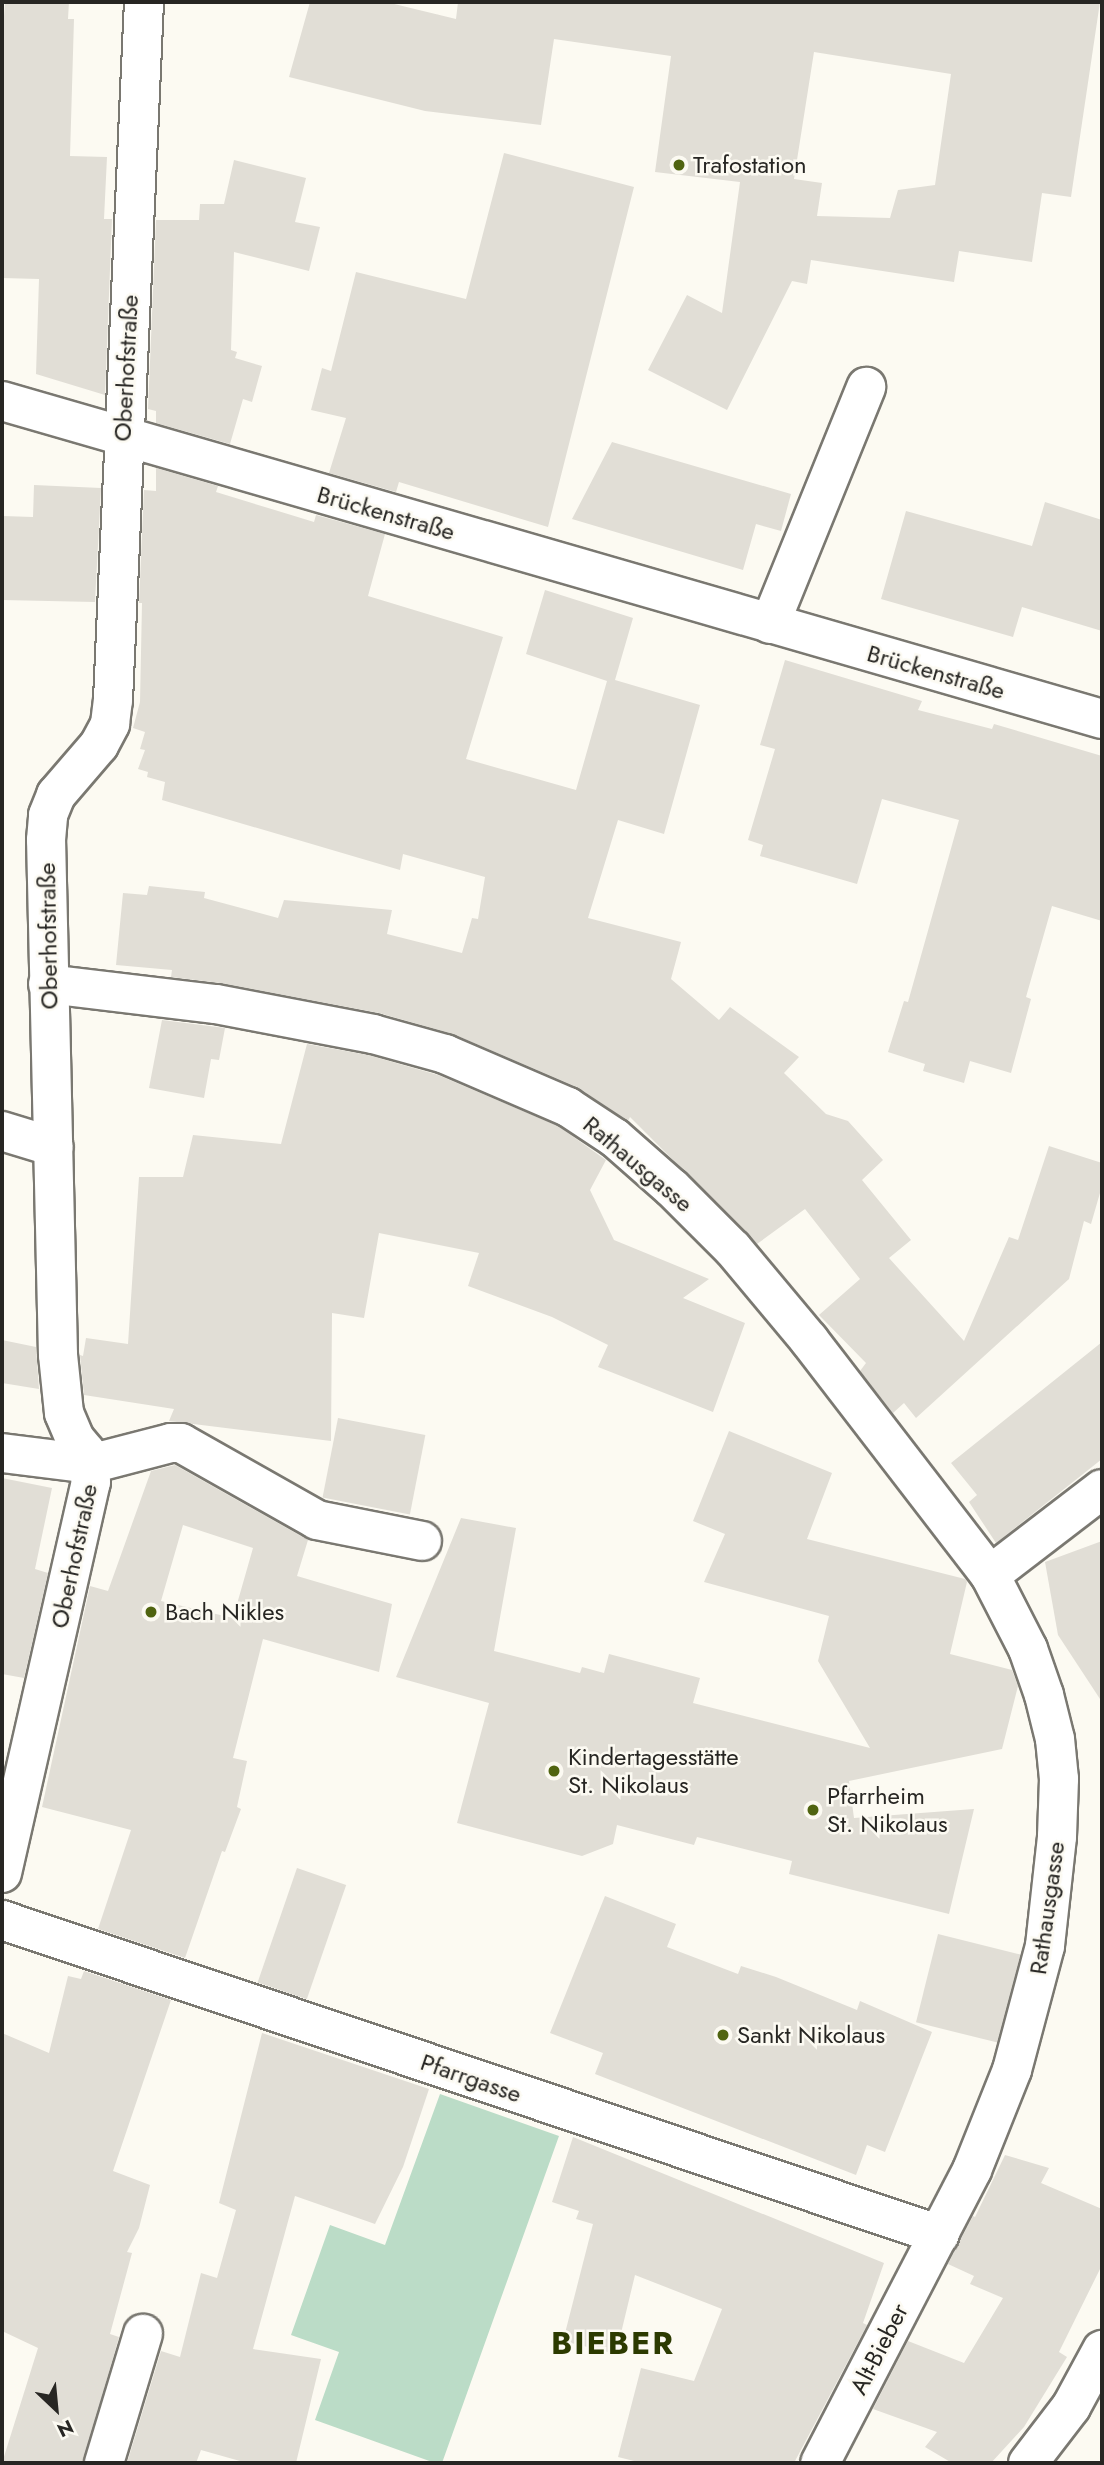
<!DOCTYPE html>
<html>
<head>
<meta charset="utf-8">
<style>
	body { margin:0 }
	#map { position:relative; width:1104px; height:2465px; overflow:hidden; background:#fcfaf2; font-family:Jost,sans-serif }
	div>[style] { position:absolute }
	.green>* { inset:0; background:#bbdcc7 }
	.building>* { inset:0; background:#e1ded6; transform-origin:0 0 }
	.roads { filter:drop-shadow(2px 0 #7a7871) drop-shadow(-2px 0 #7a7871) drop-shadow(0 2px #7a7871) drop-shadow(0 -2px #7a7871) }
	.minor>* { height:38px; margin:-19px; padding:0 19px; transform-origin:19px; border-radius:19px; background:#fff }
	.dots>* { width:19px; height:19px; translate:-50% -50%; box-sizing:border-box; border:4px solid #fcfaf2; border-radius:50% }
	span { translate:-50% -50%; white-space:nowrap; text-align:center; line-height:1.15; -webkit-text-stroke:5px #fcfaf2; paint-order:stroke }
	.poi-label { font-size:24px; color:#272623 }
	.left { translate:0 -50%; text-align:left }
	.street-label { font-size:24px; color:#272623 }
	.district-label { font-size:32px; color:#2c3a00; font-weight:700; letter-spacing:2px }
	.frame { position:absolute; inset:0; border:4px solid #272623; pointer-events:none }
	.north { position:absolute; left:21px; top:2374px; width:70px; height:70px; -webkit-text-stroke:5px #fcfaf2; paint-order:stroke; rotate:154deg; font-size:19px; font-weight:700; line-height:28px; text-align:center; color:#272623 }
	.north::after { content:''; display:block; margin:auto; width:24px; height:32px; background:#272623; clip-path:polygon(50% 0,100% 100%,50% 72%,0 100%) }
</style>
</head>
<body>
<div id="map">
	<div class="green">
		<div style="clip-path:polygon(440px 2094px,559px 2136px,442px 2463px,435px 2463px,315px 2420px,339px 2352px,291px 2335px,330px 2225px,385px 2245px)"></div>
	</div>
	<div class="building">
		<div style="clip-path:polygon(5px 2px,69px 2px,68px 19px,74px 19px,70px 156px,107px 157px,104px 219px,112px 219px,105px 395px,36px 374px,39px 279px,2px 278px,2px 16px,4px 16px)"></div>
		<div style="clip-path:polygon(evenodd,310px 2px,386px 2px,456px 19px,458px 2px,1100px 2px,1071px 197px,1042px 193px,1032px 262px,959px 251px,954px 282px,811px 260px,807px 284px,792px 281px,727px 410px,648px 370px,687px 295px,722px 313px,740px 182px,655px 172px,671px 56px,554px 39px,541px 125px,425px 111px,289px 77px,310px 2px,814px 52px,951px 74px,935px 185px,898px 190px,890px 218px,817px 216px,822px 183px,794px 179px,814px 52px)"></div>
		<div style="clip-path:polygon(504px 153px,634px 187px,548px 527px,399px 482px,396px 492px,329px 473px,346px 418px,311px 410px,322px 368px,331px 371px,356px 272px,466px 299px)"></div>
		<div style="clip-path:polygon(234px 160px,306px 178px,295px 222px,320px 227px,309px 271px,234px 252px,231px 350px,237px 352px,235px 358px,262px 366px,252px 402px,243px 399px,230px 444px,156px 423px,156px 411px,148px 409px,156px 220px,199px 220px,200px 204px,224px 204px)"></div>
		<div style="clip-path:polygon(612px 442px,791px 494px,781px 531px,756px 524px,743px 570px,572px 519px)"></div>
		<div style="clip-path:polygon(156px 468px,218px 486px,216px 492px,314px 522px,316px 515px,385px 534px,368px 596px,503px 637px,466px 759px,576px 790px,607px 681px,526px 654px,545px 590px,633px 618px,615px 680px,700px 705px,664px 834px,618px 820px,588px 918px,681px 942px,671px 979px,719px 1020px,730px 1007px,799px 1057px,784px 1073px,826px 1114px,848px 1121px,883px 1160px,862px 1180px,911px 1240px,889px 1258px,964px 1341px,1009px 1237px,1018px 1240px,1049px 1146px,1102px 1163px,1102px 1186px,1091px 1224px,1084px 1221px,1069px 1279px,916px 1418px,904px 1403px,893px 1413px,860px 1371px,866px 1363px,819px 1315px,860px 1279px,805px 1209px,757px 1244px,630px 1117px,628px 1121px,577px 1087px,453px 1034px,379px 1013px,220px 983px,171px 977px,172px 970px,116px 965px,123px 893px,147px 895px,149px 886px,205px 892px,204px 898px,278px 918px,284px 900px,392px 910px,387px 934px,462px 953px,472px 918px,478px 919px,485px 877px,403px 854px,400px 870px,162px 800px,165px 782px,147px 777px,148px 772px,138px 769px,145px 750px,140px 749px,145px 732px,133px 728px,140px 702px,142px 603px,139px 603px,144px 490px,156px 491px)"></div>
		<div style="clip-path:polygon(34px 485px,101px 488px,95px 602px,2px 600px,3px 516px,33px 517px)"></div>
		<div style="clip-path:polygon(1045px 502px,1102px 520px,1102px 631px,1022px 607px,1013px 637px,881px 599px,906px 511px,1032px 546px)"></div>
		<div style="clip-path:polygon(785px 660px,922px 701px,918px 710px,992px 729px,994px 724px,1102px 756px,1102px 921px,1052px 906px,1026px 997px,1031px 999px,1011px 1073px,970px 1061px,964px 1083px,923px 1071px,925px 1064px,888px 1052px,904px 1001px,908px 1002px,959px 820px,882px 799px,857px 884px,760px 856px,763px 845px,748px 840px,775px 749px,760px 745px)"></div>
		<div style="clip-path:polygon(162px 1020px,225px 1028px,219px 1060px,211px 1059px,204px 1098px,149px 1088px)"></div>
		<div style="clip-path:polygon(307px 1044px,368px 1055px,438px 1075px,558px 1126px,606px 1160px,590px 1190px,614px 1240px,709px 1279px,683px 1298px,745px 1323px,713px 1412px,598px 1367px,608px 1345px,552px 1317px,468px 1286px,479px 1253px,379px 1233px,364px 1318px,332px 1313px,331px 1441px,169px 1421px,174px 1409px,84px 1395px,80px 1355px,83px 1356px,86px 1338px,128px 1344px,139px 1177px,183px 1177px,193px 1135px,281px 1144px)"></div>
		<div style="clip-path:polygon(2px 1340px,36px 1347px,39px 1389px,2px 1383px)"></div>
		<div style="clip-path:polygon(1102px 1342px,1102px 1459px,996px 1543px,969px 1502px,977px 1495px,951px 1463px)"></div>
		<div style="left:338px;top:1418px;width:89px;height:81px;rotate:11deg"></div>
		<div style="clip-path:polygon(729px 1431px,832px 1473px,807px 1539px,965px 1579px,967px 1582px,950px 1654px,1012px 1670px,1018px 1686px,1002px 1749px,849px 1781px,854px 1818px,974px 1809px,949px 1914px,789px 1874px,792px 1861px,697px 1837px,694px 1845px,617px 1825px,613px 1844px,582px 1856px,457px 1823px,489px 1703px,396px 1677px,461px 1518px,516px 1528px,494px 1651px,580px 1673px,582px 1667px,604px 1673px,609px 1654px,700px 1678px,693px 1703px,870px 1748px,818px 1661px,829px 1616px,704px 1582px,725px 1534px,693px 1521px)"></div>
		<div style="clip-path:polygon(evenodd,175px 1465px,308px 1540px,297px 1576px,392px 1604px,379px 1672px,263px 1639px,233px 1758px,247px 1761px,237px 1807px,241px 1809px,225px 1852px,222px 1851px,185px 1958px,98px 1929px,131px 1830px,42px 1807px,90px 1586px,108px 1591px,151px 1471px,175px 1465px,183px 1525px,253px 1548px,233px 1618px,161px 1601px,183px 1525px)"></div>
		<div style="clip-path:polygon(2px 1478px,52px 1488px,35px 1569px,48px 1573px,24px 1678px,2px 1674px)"></div>
		<div style="clip-path:polygon(1102px 1541px,1102px 1702px,1058px 1635px,1045px 1562px)"></div>
		<div style="left:297px;top:1868px;width:52px;height:121px;rotate:19deg"></div>
		<div style="clip-path:polygon(605px 1896px,676px 1924px,667px 1947px,738px 1974px,741px 1966px,776px 1977px,857px 2010px,860px 2001px,932px 2032px,885px 2152px,867px 2145px,856px 2175px,595px 2074px,603px 2053px,550px 2033px)"></div>
		<div style="left:938px;top:1934px;width:85px;height:91px;rotate:14deg"></div>
		<div style="clip-path:polygon(84px 1971px,171px 2000px,113px 2171px,150px 2185px,139px 2228px,127px 2252px,132px 2253px,110px 2334px,119px 2337px,83px 2463px,2px 2463px,38px 2348px,2px 2331px,2px 2033px,49px 2053px,68px 1976px,81px 1979px)"></div>
		<div style="clip-path:polygon(262px 2033px,429px 2089px,403px 2167px,375px 2224px,295px 2196px,253px 2349px,321px 2359px,296px 2463px,247px 2463px,201px 2450px,196px 2463px,127px 2463px,161px 2351px,180px 2357px,201px 2273px,217px 2278px,236px 2210px,219px 2203px)"></div>
		<div style="clip-path:polygon(573px 2137px,884px 2263px,863px 2323px,867px 2325px,794px 2463px,642px 2463px,618px 2457px,641px 2368px,694px 2381px,722px 2309px,635px 2275px,616px 2354px,563px 2341px,593px 2224px,576px 2219px,579px 2211px,552px 2202px)"></div>
		<div style="clip-path:polygon(1005px 2155px,1049px 2168px,1041px 2183px,1102px 2209px,1102px 2265px,1059px 2352px,1067px 2357px,1024px 2427px,991px 2463px,952px 2463px,925px 2447px,937px 2432px,873px 2409px,908px 2341px,964px 2363px,1003px 2298px,970px 2284px,974px 2276px,948px 2264px,973px 2216px,975px 2217px)"></div>
	</div>
	<div class="roads">
		<div class="minor">
			<div style="left:2px;top:401px;width:1145px;rotate:16.12deg"></div>
			<div style="left:770px;top:624px;width:256px;rotate:-67.9deg"></div>
			<div style="left:48px;top:984px;width:169px;rotate:6.8deg"></div>
			<div style="left:216px;top:1004px;width:160px;rotate:10.8deg"></div>
			<div style="left:373px;top:1034px;width:75px;rotate:15.5deg"></div>
			<div style="left:445px;top:1054px;width:134px;rotate:23.3deg"></div>
			<div style="left:568px;top:1107px;width:56px;rotate:33.4deg"></div>
			<div style="left:615px;top:1138px;width:76px;rotate:41.3deg"></div>
			<div style="left:672px;top:1188px;width:86px;rotate:45deg"></div>
			<div style="left:733px;top:1249px;width:119px;rotate:50.1deg"></div>
			<div style="left:809px;top:1340px;width:297px;rotate:52.4deg"></div>
			<div style="left:990px;top:1575px;width:83px;rotate:62.8deg"></div>
			<div style="left:1028px;top:1649px;width:49px;rotate:70.8deg"></div>
			<div style="left:1044px;top:1695px;width:45px;rotate:76deg"></div>
			<div style="left:1055px;top:1739px;width:40px;rotate:84.3deg"></div>
			<div style="left:1059px;top:1779px;width:58px;rotate:92deg"></div>
			<div style="left:1057px;top:1837px;width:110px;rotate:96.3deg"></div>
			<div style="left:1045px;top:1946px;width:128px;rotate:104.9deg"></div>
			<div style="left:1012px;top:2070px;width:108px;rotate:111.8deg"></div>
			<div style="left:972px;top:2170px;width:330px;rotate:117.4deg"></div>
			<div style="left:2px;top:1131px;width:54px;rotate:17.1deg"></div>
			<div style="left:2px;top:1453px;width:89px;rotate:7.1deg"></div>
			<div style="left:90px;top:1464px;width:84px;rotate:-14.5deg"></div>
			<div style="left:171px;top:1443px;width:10px"></div>
			<div style="left:181px;top:1443px;width:156px;rotate:29.5deg"></div>
			<div style="left:317px;top:1520px;width:107px;rotate:11.3deg"></div>
			<div style="left:990px;top:1575px;width:141px;rotate:-37.5deg"></div>
			<div style="left:2px;top:1873px;width:401px;rotate:-77.2deg"></div>
			<div style="left:91px;top:1482px;width:30px;rotate:-99deg"></div>
			<div style="left:86px;top:1452px;width:17px;rotate:-130deg"></div>
			<div style="left:75px;top:1439px;width:28px;rotate:-113deg"></div>
			<div style="left:64px;top:1413px;width:58px;rotate:-95.9deg"></div>
			<div style="left:58px;top:1355px;width:515px;rotate:-91.33deg"></div>
			<div style="left:46px;top:840px;width:25px;rotate:-85deg"></div>
			<div style="left:48px;top:815px;width:22px;rotate:-68deg"></div>
			<div style="left:56px;top:795px;width:66px;rotate:-49.3deg"></div>
			<div style="left:99px;top:745px;width:24px;rotate:-62deg"></div>
			<div style="left:110px;top:724px;width:24px;rotate:-83deg"></div>
			<div style="left:113px;top:700px;width:699px;rotate:-87.46deg"></div>
			<div style="left:2px;top:1920px;width:989px;rotate:18.56deg"></div>
			<div style="left:104px;top:2463px;width:135px;rotate:-73.2deg"></div>
			<div style="left:1028px;top:2463px;width:71px;rotate:-52.5deg"></div>
			<div style="left:1071px;top:2407px;width:65px;rotate:-61.5deg"></div>
		</div>
	</div>
	<div class="dots">
		<div style="left:679px;top:165px;background:#506410"></div>
		<div style="left:151px;top:1612px;background:#506410"></div>
		<div style="left:554px;top:1771px;background:#506410"></div>
		<div style="left:813px;top:1810px;background:#506410"></div>
		<div style="left:723px;top:2035px;background:#506410"></div>
	</div>
	<div class="poi-label">
		<span class="left" style="left:693px;top:165px">Trafostation</span>
		<span class="left" style="left:165px;top:1612px">Bach Nikles</span>
		<span class="left" style="left:568px;top:1771px">Kindertagesstätte<br>St. Nikolaus</span>
		<span class="left" style="left:827px;top:1810px">Pfarrheim<br>St. Nikolaus</span>
		<span class="left" style="left:737px;top:2035px">Sankt Nikolaus</span>
	</div>
	<div class="street-label">
		<span style="left:126px;top:368px;rotate:-87deg">Oberhofstraße</span>
		<span style="left:386px;top:513px;rotate:16deg">Brückenstraße</span>
		<span style="left:936px;top:672px;rotate:16deg">Brückenstraße</span>
		<span style="left:48px;top:936px;rotate:-91deg">Oberhofstraße</span>
		<span style="left:638px;top:1164px;rotate:40deg">Rathausgasse</span>
		<span style="left:74px;top:1556px;rotate:-78deg">Oberhofstraße</span>
		<span style="left:1047px;top:1908px;rotate:-82deg">Rathausgasse</span>
		<span style="left:471px;top:2078px;rotate:19deg">Pfarrgasse</span>
		<span style="left:879px;top:2349px;rotate:-63deg">Alt-Bieber</span>
	</div>
	<div class="district-label">
		<span style="left:613px;top:2343px">BIEBER</span>
	</div>
	<div class="frame"></div>
	<div class="north">N</div>
</div>
</body>
</html>
